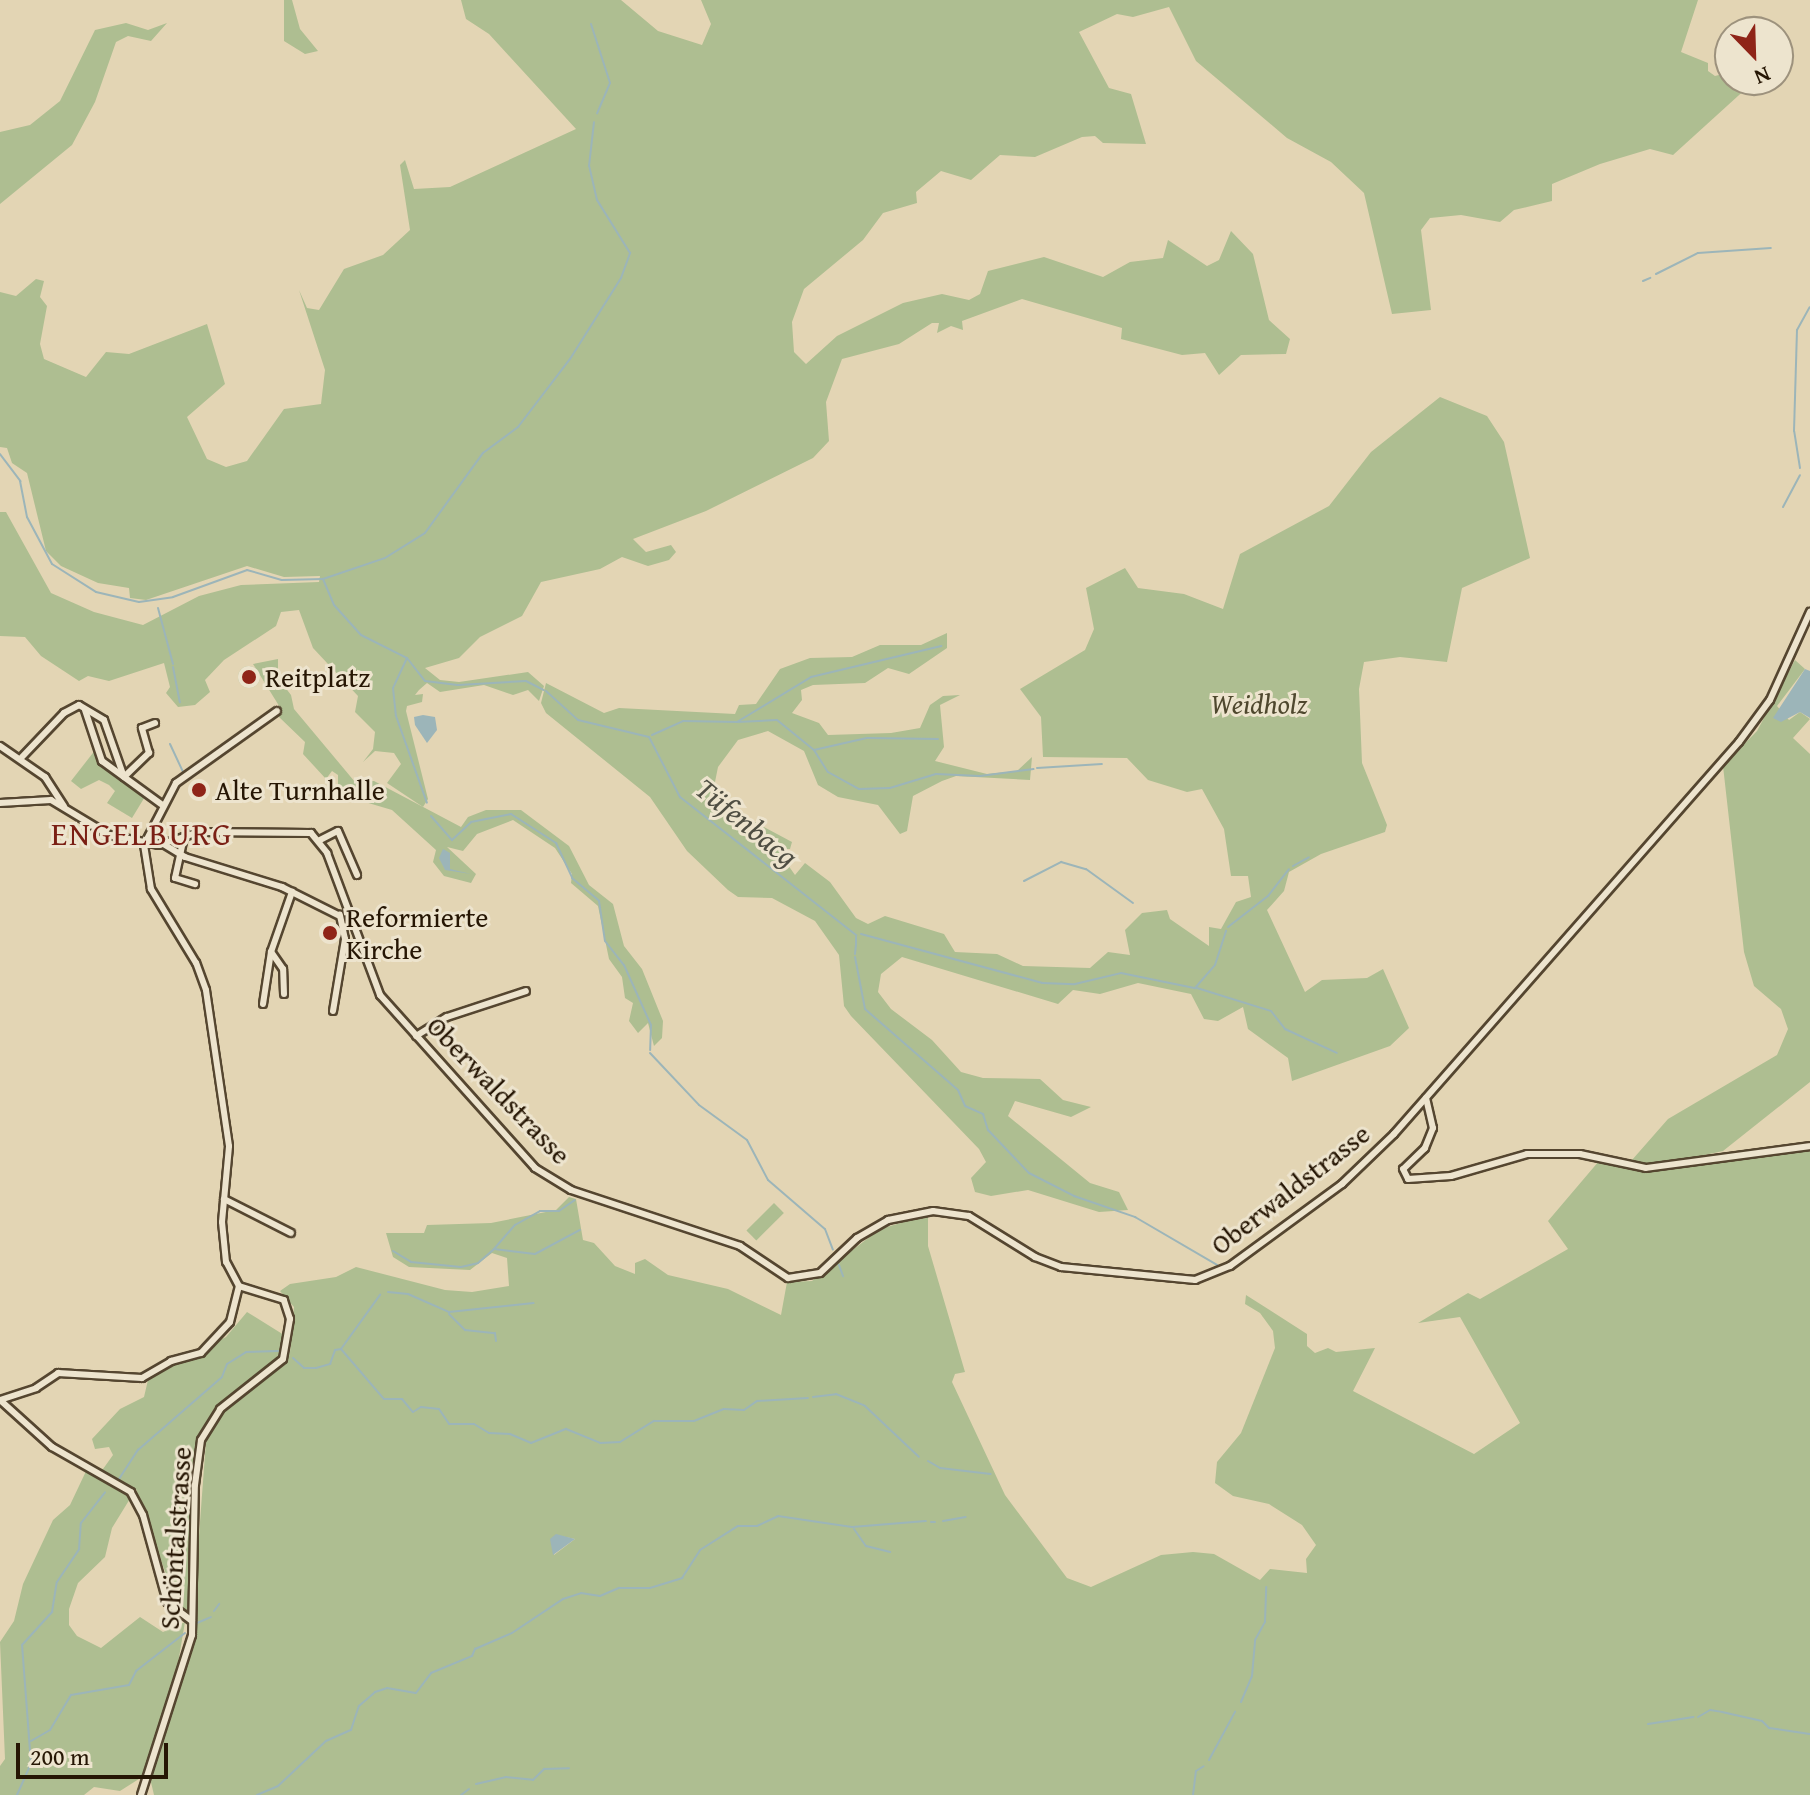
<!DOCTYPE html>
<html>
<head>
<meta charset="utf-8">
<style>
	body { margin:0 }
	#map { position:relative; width:1810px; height:1795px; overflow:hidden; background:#e3d5b4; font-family:"Gentium Book Plus",serif }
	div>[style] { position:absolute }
	.green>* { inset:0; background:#aebe91; transform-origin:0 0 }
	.round { border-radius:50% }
	.water>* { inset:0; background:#9cb5b9 }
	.stream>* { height:2px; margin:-1px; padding:0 1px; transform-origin:1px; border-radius:1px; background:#9cb5b9 }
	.roads { filter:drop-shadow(2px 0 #554630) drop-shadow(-2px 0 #554630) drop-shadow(0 2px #554630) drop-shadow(0 -2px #554630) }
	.minor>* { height:6px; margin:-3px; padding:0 3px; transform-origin:3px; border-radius:3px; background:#ede4ce }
	.dots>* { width:22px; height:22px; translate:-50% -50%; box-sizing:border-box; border:4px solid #ede4ce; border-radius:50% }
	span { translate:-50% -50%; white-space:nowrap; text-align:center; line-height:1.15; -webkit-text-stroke:6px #ede4ce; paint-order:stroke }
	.poi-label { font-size:28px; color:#261604 }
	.left { translate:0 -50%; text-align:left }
	.park-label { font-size:28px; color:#4f482e; font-style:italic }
	.street-label { font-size:28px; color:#261604 }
	.water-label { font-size:30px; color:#4f4e43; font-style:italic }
	.quarter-label { font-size:32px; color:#7a1f14; letter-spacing:2px }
	.north { position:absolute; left:1714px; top:16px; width:80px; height:80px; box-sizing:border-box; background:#ede4ce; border:2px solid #9d927d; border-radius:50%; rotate:157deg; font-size:22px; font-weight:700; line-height:32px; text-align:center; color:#261604 }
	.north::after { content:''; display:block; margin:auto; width:28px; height:36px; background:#8f2418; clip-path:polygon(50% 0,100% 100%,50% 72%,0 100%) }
	.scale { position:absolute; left:16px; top:1743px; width:152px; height:36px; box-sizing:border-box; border:4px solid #261604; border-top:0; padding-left:10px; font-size:24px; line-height:28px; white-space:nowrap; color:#261604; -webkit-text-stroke:6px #ede4ce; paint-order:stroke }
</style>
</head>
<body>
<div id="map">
	<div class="green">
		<div style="clip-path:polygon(284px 0,292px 0,300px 29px,318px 51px,305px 54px,284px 41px)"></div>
		<div style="clip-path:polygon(461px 0,621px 0,658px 31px,702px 45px,711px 24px,701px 0,1698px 0,1681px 52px,1708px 63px,1708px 71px,1715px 76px,1730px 72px,1730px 80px,1773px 82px,1749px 86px,1673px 155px,1650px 149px,1600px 164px,1552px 184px,1552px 201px,1514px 210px,1500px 222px,1461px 215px,1430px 218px,1421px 230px,1431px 310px,1392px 314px,1364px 193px,1331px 162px,1287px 138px,1196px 61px,1169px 7px,1133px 17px,1117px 14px,1079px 32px,1109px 88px,1131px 94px,1146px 144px,1103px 143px,1095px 136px,1082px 137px,1035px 157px,1000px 155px,971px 180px,941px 171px,916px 192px,917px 203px,883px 213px,863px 240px,804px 289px,792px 322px,794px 352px,806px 364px,837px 336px,903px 303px,942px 294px,969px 300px,980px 294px,988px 271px,1044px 257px,1103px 277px,1130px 262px,1163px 258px,1168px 240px,1207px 266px,1219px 260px,1231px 231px,1253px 254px,1269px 320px,1290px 339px,1286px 354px,1241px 355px,1219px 375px,1205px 353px,1182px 355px,1121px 339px,1122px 328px,1022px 299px,962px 321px,963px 330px,951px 326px,937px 333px,939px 323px,932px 323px,899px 344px,842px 359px,826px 402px,829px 441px,813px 458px,706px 511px,633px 539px,646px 552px,671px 545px,676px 552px,669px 560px,648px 566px,622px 557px,600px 569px,541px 582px,522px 616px,480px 637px,459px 658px,425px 668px,440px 680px,459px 682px,528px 672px,544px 686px,539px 701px,528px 690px,513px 695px,484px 685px,440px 692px,427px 683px,419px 690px,415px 695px,423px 694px,422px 702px,407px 706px,406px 711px,428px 799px,423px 807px,387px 783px,401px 764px,394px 753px,375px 751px,363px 762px,373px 749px,375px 732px,355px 712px,358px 696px,313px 648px,299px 610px,281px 612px,276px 626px,224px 660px,205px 680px,210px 692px,195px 705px,178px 707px,166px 693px,170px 687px,164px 663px,109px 681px,88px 676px,79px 681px,41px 656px,25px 637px,0 636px,0 512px,6px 512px,51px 593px,94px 612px,143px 625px,199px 596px,241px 585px,319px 582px,320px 576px,284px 577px,247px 566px,146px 600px,130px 598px,129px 588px,98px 583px,61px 566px,46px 551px,27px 473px,12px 463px,7px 448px,0 447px,0 292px,16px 296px,36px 279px,44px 281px,40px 297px,47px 306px,40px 344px,44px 359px,86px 377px,106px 352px,129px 354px,207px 324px,225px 384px,187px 417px,207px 459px,226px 467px,247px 461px,284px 409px,321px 404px,325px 370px,299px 290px,307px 308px,319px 310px,344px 269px,383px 255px,410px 230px,400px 165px,405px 160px,414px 189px,450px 187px,576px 129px,489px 34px,466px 19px)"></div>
		<div style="clip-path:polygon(126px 23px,148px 30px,167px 23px,151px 41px,128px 36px,116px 42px,95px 102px,72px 145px,0 204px,0 132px,30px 125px,60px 101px,95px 30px)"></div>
		<div style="clip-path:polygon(1440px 397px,1487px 416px,1504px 442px,1530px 558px,1462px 588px,1447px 662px,1400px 657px,1364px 662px,1359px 689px,1362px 763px,1387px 825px,1385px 832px,1321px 854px,1289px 872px,1284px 891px,1267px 910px,1305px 992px,1322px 980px,1367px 978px,1383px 969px,1409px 1028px,1390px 1046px,1292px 1081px,1288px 1058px,1248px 1029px,1243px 1007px,1218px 1021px,1204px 1019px,1191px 994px,1138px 983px,1100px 994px,1073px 990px,1058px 1004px,902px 957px,881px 974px,878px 992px,891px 1009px,932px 1040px,961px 1072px,983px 1078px,1040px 1079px,1063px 1100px,1091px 1107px,1071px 1117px,1015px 1101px,1008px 1116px,1090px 1183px,1119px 1192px,1128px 1210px,1099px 1212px,1028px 1190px,991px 1196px,975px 1192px,971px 1178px,986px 1162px,979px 1149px,851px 1016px,844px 1006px,839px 955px,815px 921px,772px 898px,738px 897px,728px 890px,687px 851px,650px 797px,546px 713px,541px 703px,546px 683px,604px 713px,619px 708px,735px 714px,739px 705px,756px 704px,780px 669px,810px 658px,852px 657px,880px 645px,921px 645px,947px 633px,947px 648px,909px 674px,888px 668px,865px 683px,813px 685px,801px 690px,802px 700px,792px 713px,819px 723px,828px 735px,891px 733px,920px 728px,930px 705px,943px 696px,960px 695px,940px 705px,944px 747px,935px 761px,987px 774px,1017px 771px,1032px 757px,1030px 780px,956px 776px,942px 781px,913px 796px,907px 831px,900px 834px,878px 805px,838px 797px,818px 785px,804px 751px,768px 731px,738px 740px,718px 767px,713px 792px,732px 810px,792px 842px,790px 849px,782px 849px,783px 858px,795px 875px,805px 863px,830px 882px,856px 918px,868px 924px,885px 916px,944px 934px,955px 952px,997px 954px,1023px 966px,1090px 968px,1108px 952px,1130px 955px,1125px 930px,1142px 913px,1167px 910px,1170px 919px,1209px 946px,1209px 927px,1221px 929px,1236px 902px,1251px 897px,1248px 876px,1231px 876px,1224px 829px,1202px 789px,1187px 792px,1148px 780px,1127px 758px,1043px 757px,1041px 717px,1020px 689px,1085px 650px,1094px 629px,1086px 588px,1125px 568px,1138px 588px,1184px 594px,1223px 609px,1240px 554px,1329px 506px,1371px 452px)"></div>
		<div style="clip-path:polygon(278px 659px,278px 678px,291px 695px,294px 709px,355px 782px,374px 781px,461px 827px,468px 817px,486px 810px,521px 810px,569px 846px,589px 885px,613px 904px,624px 946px,642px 969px,663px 1021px,662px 1038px,654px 1046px,648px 1023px,638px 1033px,629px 1021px,633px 1003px,625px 998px,622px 977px,609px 959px,598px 906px,571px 883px,572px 874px,555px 848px,513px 820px,477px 834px,463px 851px,447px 847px,476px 874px,471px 883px,444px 876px,433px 862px,436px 850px,392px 810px,338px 794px,338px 775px,332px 771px,326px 779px,303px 754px,305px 742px,279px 717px,281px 709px,253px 664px)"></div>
		<div style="clip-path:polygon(1795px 660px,1805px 669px,1777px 706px,1789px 720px,1800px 712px,1810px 719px,1793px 738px,1810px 754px,1810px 1082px,1723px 1151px,1659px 1165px,1634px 1164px,1632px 1160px,1668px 1119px,1777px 1055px,1788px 1029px,1781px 1009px,1754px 986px,1744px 952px,1723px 766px,1757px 731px)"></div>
		<div class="round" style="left:238px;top:666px;width:22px;height:22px"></div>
		<div style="clip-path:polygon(96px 749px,146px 795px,132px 818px,107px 803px,115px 791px,109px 785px,99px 780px,81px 789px,71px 781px)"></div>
		<div style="clip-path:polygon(evenodd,1810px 1146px,1810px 1795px,154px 1795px,150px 1778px,190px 1657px,206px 1441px,228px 1403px,277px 1370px,290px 1352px,294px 1307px,280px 1291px,290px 1284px,336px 1277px,356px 1267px,445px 1290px,472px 1292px,509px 1286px,507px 1258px,492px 1253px,470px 1270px,409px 1267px,393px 1257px,386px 1233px,424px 1233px,427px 1225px,491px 1223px,556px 1210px,569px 1197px,576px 1199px,583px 1240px,594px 1243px,615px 1266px,635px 1274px,635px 1263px,645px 1259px,668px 1275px,728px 1289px,781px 1315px,787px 1282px,812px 1281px,880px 1229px,928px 1215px,928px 1246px,965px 1372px,955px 1374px,952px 1382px,1005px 1495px,1067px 1578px,1091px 1587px,1161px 1555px,1193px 1552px,1214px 1554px,1260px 1580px,1270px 1569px,1307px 1573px,1306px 1559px,1316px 1545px,1302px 1525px,1269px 1504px,1233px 1496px,1215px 1483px,1217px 1462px,1241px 1433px,1275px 1348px,1273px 1331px,1260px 1313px,1245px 1304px,1246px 1295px,1307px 1334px,1307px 1346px,1315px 1353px,1328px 1348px,1336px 1352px,1375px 1348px,1353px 1391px,1474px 1454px,1520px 1423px,1460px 1317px,1418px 1323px,1468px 1293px,1480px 1299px,1568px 1249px,1548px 1221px,1599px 1161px,1646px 1170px,1810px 1146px,556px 1535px,575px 1539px,554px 1555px,556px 1535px)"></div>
		<div style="left:774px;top:1203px;width:14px;height:39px;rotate:45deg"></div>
		<div style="clip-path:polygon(247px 1312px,284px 1335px,283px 1348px,270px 1367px,214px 1410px,196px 1449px,190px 1615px,175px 1600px,136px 1489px,112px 1528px,105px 1557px,78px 1583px,69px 1609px,69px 1625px,77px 1636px,101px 1648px,140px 1617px,163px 1632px,185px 1622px,176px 1675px,142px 1777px,120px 1791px,94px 1787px,84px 1795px,0 1795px,0 1766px,5px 1759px,0 1642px,14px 1621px,23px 1584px,53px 1520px,70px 1505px,88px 1467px,103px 1469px,113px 1455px,109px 1447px,95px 1449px,92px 1439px,120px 1409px,144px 1397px,148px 1380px,159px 1370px,226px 1337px)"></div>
	</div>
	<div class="water">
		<div style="clip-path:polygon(1805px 669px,1810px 671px,1810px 718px,1800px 712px,1781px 722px,1773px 718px)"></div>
		<div style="clip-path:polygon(423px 715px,435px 717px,437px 730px,427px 743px,415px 725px,414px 717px)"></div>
		<div style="clip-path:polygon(443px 849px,450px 853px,450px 869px,471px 874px,445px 870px,439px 858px)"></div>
		<div style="clip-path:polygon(556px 1534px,575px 1539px,553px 1555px,550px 1539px)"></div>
	</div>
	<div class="stream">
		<div style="left:591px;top:24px;width:62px;rotate:72.1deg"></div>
		<div style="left:610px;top:83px;width:33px;rotate:113deg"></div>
		<div style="left:1656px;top:274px;width:47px;rotate:-26.6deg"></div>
		<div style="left:1698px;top:253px;width:73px;rotate:-3.9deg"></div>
		<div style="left:1643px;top:281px;width:8px;rotate:-23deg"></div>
		<div style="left:0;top:454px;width:34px;rotate:53deg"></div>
		<div style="left:20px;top:481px;width:37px;rotate:79deg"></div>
		<div style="left:27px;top:517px;width:53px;rotate:62deg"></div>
		<div style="left:52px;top:564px;width:52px;rotate:32.5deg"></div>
		<div style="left:96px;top:592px;width:44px;rotate:13.1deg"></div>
		<div style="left:139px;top:602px;width:34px;rotate:-8deg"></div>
		<div style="left:173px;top:597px;width:79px;rotate:-20deg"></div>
		<div style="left:247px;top:570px;width:36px;rotate:16deg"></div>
		<div style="left:282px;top:580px;width:41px;rotate:-1.4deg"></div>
		<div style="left:323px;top:579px;width:65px;rotate:-18.7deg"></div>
		<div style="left:385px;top:558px;width:47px;rotate:-32deg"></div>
		<div style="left:425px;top:533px;width:99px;rotate:-54.1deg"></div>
		<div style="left:483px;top:453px;width:44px;rotate:-36.6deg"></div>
		<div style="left:518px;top:427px;width:86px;rotate:-52.6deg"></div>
		<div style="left:570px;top:359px;width:96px;rotate:-57.8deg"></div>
		<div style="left:621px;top:278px;width:27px;rotate:-70deg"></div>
		<div style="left:630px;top:253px;width:62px;rotate:-121.9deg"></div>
		<div style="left:597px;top:200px;width:35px;rotate:-103deg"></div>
		<div style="left:589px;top:166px;width:44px;rotate:-83.5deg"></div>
		<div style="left:1800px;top:468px;width:37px;rotate:-99deg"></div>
		<div style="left:1794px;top:431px;width:101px;rotate:-88.3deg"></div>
		<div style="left:1797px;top:330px;width:26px;rotate:-61deg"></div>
		<div style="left:1783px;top:507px;width:36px;rotate:-62deg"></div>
		<div style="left:323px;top:579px;width:28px;rotate:67deg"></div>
		<div style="left:334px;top:605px;width:40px;rotate:48deg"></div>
		<div style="left:361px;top:635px;width:51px;rotate:26.6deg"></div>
		<div style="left:407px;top:658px;width:33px;rotate:115deg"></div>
		<div style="left:393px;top:688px;width:28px;rotate:84deg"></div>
		<div style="left:396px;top:716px;width:92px;rotate:70.4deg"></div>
		<div style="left:158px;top:608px;width:58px;rotate:75deg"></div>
		<div style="left:407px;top:658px;width:29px;rotate:52deg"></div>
		<div style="left:425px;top:681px;width:33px;rotate:7deg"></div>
		<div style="left:458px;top:685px;width:68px;rotate:-3.4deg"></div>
		<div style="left:526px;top:681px;width:20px;rotate:27deg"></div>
		<div style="left:173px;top:667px;width:36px;rotate:79deg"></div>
		<div style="left:546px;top:691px;width:43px;rotate:42.2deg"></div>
		<div style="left:578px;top:720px;width:73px;rotate:13.5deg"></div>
		<div style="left:649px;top:737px;width:68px;rotate:62.7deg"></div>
		<div style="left:680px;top:797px;width:224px;rotate:38.1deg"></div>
		<div style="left:737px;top:722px;width:40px;rotate:-2.9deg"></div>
		<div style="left:777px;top:720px;width:48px;rotate:39deg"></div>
		<div style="left:814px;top:750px;width:26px;rotate:58deg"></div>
		<div style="left:828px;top:772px;width:35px;rotate:29deg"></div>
		<div style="left:859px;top:789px;width:31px;rotate:-2deg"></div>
		<div style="left:890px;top:788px;width:48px;rotate:-16.9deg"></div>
		<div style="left:936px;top:774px;width:44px;rotate:2.6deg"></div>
		<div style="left:980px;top:776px;width:54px;rotate:-7.4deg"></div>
		<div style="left:652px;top:735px;width:34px;rotate:-24deg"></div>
		<div style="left:683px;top:721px;width:54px;rotate:1.1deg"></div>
		<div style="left:737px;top:722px;width:87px;rotate:-31.3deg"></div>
		<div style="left:811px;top:677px;width:134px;rotate:-13.4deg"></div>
		<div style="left:170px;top:744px;width:33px;rotate:65deg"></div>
		<div style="left:814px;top:750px;width:54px;rotate:-12.8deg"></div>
		<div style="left:867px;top:738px;width:71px;rotate:0.8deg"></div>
		<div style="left:1037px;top:768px;width:65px;rotate:-3.5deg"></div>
		<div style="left:431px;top:816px;width:32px;rotate:49deg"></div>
		<div style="left:452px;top:840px;width:26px;rotate:-43deg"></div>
		<div style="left:471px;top:822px;width:41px;rotate:-11.3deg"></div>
		<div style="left:511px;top:814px;width:54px;rotate:32.8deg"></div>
		<div style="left:556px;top:843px;width:38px;rotate:65deg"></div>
		<div style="left:572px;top:878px;width:35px;rotate:40deg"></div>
		<div style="left:599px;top:901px;width:40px;rotate:81.5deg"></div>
		<div style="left:605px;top:941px;width:31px;rotate:52deg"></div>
		<div style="left:624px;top:965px;width:66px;rotate:65.8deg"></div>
		<div style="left:651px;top:1025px;width:25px;rotate:92deg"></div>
		<div style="left:1293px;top:866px;width:18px;rotate:-29deg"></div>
		<div style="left:1024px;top:881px;width:42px;rotate:-27.2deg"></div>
		<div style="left:1061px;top:862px;width:26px;rotate:16deg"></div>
		<div style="left:1086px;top:869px;width:58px;rotate:35.9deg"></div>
		<div style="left:1228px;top:927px;width:51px;rotate:-37.8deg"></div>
		<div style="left:1268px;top:896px;width:34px;rotate:-52deg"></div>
		<div style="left:861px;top:934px;width:188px;rotate:15.1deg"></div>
		<div style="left:1042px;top:983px;width:33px;rotate:2deg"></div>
		<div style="left:1075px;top:984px;width:47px;rotate:-13.4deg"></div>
		<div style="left:1121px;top:973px;width:76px;rotate:11.5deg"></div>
		<div style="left:1195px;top:988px;width:30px;rotate:-49deg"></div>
		<div style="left:1215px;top:965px;width:36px;rotate:-72deg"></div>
		<div style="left:856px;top:944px;width:7px;rotate:-90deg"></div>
		<div style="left:855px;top:954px;width:9px;rotate:-84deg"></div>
		<div style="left:855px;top:957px;width:53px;rotate:79.1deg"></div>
		<div style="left:865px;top:1009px;width:123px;rotate:41.1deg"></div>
		<div style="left:958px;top:1090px;width:17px;rotate:66deg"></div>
		<div style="left:965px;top:1106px;width:20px;rotate:24deg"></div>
		<div style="left:983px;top:1114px;width:17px;rotate:73deg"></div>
		<div style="left:988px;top:1130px;width:59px;rotate:46.4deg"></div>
		<div style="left:1029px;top:1173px;width:51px;rotate:27.1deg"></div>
		<div style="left:1074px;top:1196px;width:65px;rotate:19deg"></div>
		<div style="left:1135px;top:1217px;width:95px;rotate:30.3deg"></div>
		<div style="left:1197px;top:988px;width:77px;rotate:17.3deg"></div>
		<div style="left:1271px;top:1011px;width:23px;rotate:52deg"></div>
		<div style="left:1285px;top:1029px;width:57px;rotate:24.8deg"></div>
		<div style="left:650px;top:1053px;width:71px;rotate:46.7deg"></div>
		<div style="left:699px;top:1105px;width:59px;rotate:36.1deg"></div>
		<div style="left:747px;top:1140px;width:45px;rotate:62.3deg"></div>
		<div style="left:768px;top:1180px;width:75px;rotate:40.7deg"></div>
		<div style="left:825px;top:1229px;width:22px;rotate:69deg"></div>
		<div style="left:494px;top:1249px;width:32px;rotate:-49deg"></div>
		<div style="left:515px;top:1225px;width:29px;rotate:-29deg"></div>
		<div style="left:540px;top:1211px;width:19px"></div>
		<div style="left:559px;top:1211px;width:19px;rotate:-35deg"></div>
		<div style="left:393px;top:1251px;width:21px;rotate:31deg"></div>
		<div style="left:411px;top:1262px;width:50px;rotate:5.7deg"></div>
		<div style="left:461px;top:1267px;width:17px;rotate:-13deg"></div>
		<div style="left:478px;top:1263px;width:21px;rotate:-41deg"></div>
		<div style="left:494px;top:1249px;width:41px;rotate:7deg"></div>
		<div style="left:535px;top:1254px;width:51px;rotate:-28.1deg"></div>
		<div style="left:839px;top:1265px;width:12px;rotate:70deg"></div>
		<div style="left:388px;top:1292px;width:20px;rotate:6deg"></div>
		<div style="left:408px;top:1294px;width:45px;rotate:23.7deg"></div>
		<div style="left:449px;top:1312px;width:85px;rotate:-6deg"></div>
		<div style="left:449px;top:1314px;width:23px;rotate:45deg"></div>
		<div style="left:465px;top:1330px;width:30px;rotate:6deg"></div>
		<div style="left:495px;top:1333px;width:8px;rotate:83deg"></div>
		<div style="left:341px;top:1349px;width:67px;rotate:-54.2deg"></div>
		<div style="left:293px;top:1358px;width:15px;rotate:42deg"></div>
		<div style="left:304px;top:1368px;width:12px"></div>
		<div style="left:316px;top:1368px;width:15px;rotate:-16deg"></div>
		<div style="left:330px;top:1364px;width:15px;rotate:-70deg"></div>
		<div style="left:335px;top:1350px;width:6px;rotate:-9deg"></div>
		<div style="left:341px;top:1349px;width:66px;rotate:49.3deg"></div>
		<div style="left:384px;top:1399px;width:18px"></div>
		<div style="left:402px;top:1399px;width:17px;rotate:50deg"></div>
		<div style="left:413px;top:1412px;width:9px;rotate:-32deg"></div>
		<div style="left:421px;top:1407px;width:18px;rotate:6deg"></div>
		<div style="left:439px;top:1409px;width:18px;rotate:56deg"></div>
		<div style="left:449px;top:1424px;width:25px"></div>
		<div style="left:474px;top:1424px;width:17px;rotate:31deg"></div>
		<div style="left:489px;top:1433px;width:21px;rotate:3deg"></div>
		<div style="left:510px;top:1434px;width:23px;rotate:23deg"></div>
		<div style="left:531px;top:1443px;width:38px;rotate:-22deg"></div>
		<div style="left:566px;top:1429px;width:37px;rotate:22deg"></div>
		<div style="left:600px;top:1443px;width:20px;rotate:-3deg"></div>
		<div style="left:620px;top:1442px;width:40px;rotate:-32deg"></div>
		<div style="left:654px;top:1421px;width:40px"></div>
		<div style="left:694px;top:1421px;width:32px;rotate:-22deg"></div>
		<div style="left:724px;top:1409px;width:20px;rotate:3deg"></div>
		<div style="left:744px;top:1410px;width:16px;rotate:-35deg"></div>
		<div style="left:757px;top:1401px;width:51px;rotate:-3.4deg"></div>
		<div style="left:813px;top:1397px;width:23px;rotate:-7deg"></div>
		<div style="left:836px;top:1394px;width:31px;rotate:22deg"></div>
		<div style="left:865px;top:1406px;width:74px;rotate:43.4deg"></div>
		<div style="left:928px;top:1461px;width:14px;rotate:30deg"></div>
		<div style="left:940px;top:1468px;width:51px;rotate:6.7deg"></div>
		<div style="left:119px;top:1479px;width:35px;rotate:-57deg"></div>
		<div style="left:138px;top:1450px;width:111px;rotate:-41deg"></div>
		<div style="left:222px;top:1377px;width:14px;rotate:-69deg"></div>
		<div style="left:227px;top:1364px;width:22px;rotate:-32deg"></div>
		<div style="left:246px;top:1352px;width:32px;rotate:-2deg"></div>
		<div style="left:943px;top:1521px;width:23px;rotate:-10deg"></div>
		<div style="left:931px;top:1522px;width:4px"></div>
		<div style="left:854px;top:1529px;width:21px;rotate:55deg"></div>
		<div style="left:866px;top:1546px;width:25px;rotate:14deg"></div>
		<div style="left:214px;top:1611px;width:9px;rotate:-54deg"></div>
		<div style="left:197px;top:1623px;width:15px;rotate:-23deg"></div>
		<div style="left:1241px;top:1702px;width:28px;rotate:-67deg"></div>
		<div style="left:1252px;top:1676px;width:36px;rotate:-85deg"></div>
		<div style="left:1255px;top:1640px;width:21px;rotate:-61deg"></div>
		<div style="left:1265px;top:1622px;width:35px;rotate:-88deg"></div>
		<div style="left:1698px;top:1717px;width:14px;rotate:-30deg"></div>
		<div style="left:1710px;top:1710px;width:12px;rotate:9deg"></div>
		<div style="left:1722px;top:1712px;width:41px;rotate:12.7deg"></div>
		<div style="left:1762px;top:1721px;width:10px;rotate:45deg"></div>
		<div style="left:1769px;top:1728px;width:41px;rotate:8.3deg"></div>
		<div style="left:1648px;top:1724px;width:46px;rotate:-8.8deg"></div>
		<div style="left:31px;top:1741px;width:22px;rotate:-30deg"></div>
		<div style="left:50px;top:1730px;width:41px;rotate:-59deg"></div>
		<div style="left:71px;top:1695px;width:59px;rotate:-9.8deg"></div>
		<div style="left:129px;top:1685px;width:16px;rotate:-63deg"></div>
		<div style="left:136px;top:1671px;width:62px;rotate:-37.8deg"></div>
		<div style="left:1209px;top:1760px;width:55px;rotate:-61.6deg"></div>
		<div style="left:476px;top:1784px;width:31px;rotate:-13deg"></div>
		<div style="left:506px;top:1777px;width:27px;rotate:6deg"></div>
		<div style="left:533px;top:1780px;width:16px;rotate:-45deg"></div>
		<div style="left:544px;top:1769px;width:25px;rotate:-2deg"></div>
		<div style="left:17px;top:1795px;width:34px;rotate:-66deg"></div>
		<div style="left:31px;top:1764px;width:119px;rotate:-94.3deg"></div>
		<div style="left:22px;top:1645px;width:45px;rotate:-47.7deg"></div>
		<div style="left:52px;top:1612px;width:30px;rotate:-81deg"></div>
		<div style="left:57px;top:1582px;width:40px;rotate:-56deg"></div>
		<div style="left:79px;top:1549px;width:26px;rotate:-86deg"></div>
		<div style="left:81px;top:1523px;width:39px;rotate:-52deg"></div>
		<div style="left:257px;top:1795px;width:23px;rotate:-23deg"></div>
		<div style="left:278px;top:1786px;width:66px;rotate:-43.2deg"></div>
		<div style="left:326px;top:1741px;width:27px;rotate:-24deg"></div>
		<div style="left:351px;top:1730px;width:25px;rotate:-72deg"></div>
		<div style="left:359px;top:1706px;width:21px;rotate:-41deg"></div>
		<div style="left:375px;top:1692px;width:13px;rotate:-18deg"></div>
		<div style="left:387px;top:1688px;width:29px;rotate:10deg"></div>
		<div style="left:416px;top:1693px;width:25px;rotate:-53deg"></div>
		<div style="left:431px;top:1673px;width:44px;rotate:-22.5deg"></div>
		<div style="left:472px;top:1656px;width:8px;rotate:-67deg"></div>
		<div style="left:475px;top:1649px;width:40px;rotate:-23.4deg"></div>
		<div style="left:512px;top:1633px;width:61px;rotate:-33.7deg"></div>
		<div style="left:563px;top:1599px;width:19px;rotate:-18deg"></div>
		<div style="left:581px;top:1593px;width:19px;rotate:9deg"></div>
		<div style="left:600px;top:1596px;width:21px;rotate:-23deg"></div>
		<div style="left:619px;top:1588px;width:31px"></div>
		<div style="left:650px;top:1588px;width:34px;rotate:-17deg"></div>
		<div style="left:682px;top:1578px;width:33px;rotate:-57deg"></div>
		<div style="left:700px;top:1550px;width:45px;rotate:-32.3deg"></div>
		<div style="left:738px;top:1526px;width:19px"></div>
		<div style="left:757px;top:1526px;width:23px;rotate:-25deg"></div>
		<div style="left:778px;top:1516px;width:75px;rotate:8.5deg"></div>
		<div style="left:852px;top:1527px;width:74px;rotate:-4.6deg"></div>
		<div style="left:461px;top:1795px;width:10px;rotate:-37deg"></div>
		<div style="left:1193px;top:1795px;width:24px;rotate:-83deg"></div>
		<div style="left:1196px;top:1771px;width:9px;rotate:-32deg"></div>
	</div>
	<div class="roads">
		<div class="minor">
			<div style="left:85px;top:710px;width:54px;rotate:71.6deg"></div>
			<div style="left:102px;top:761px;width:73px;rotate:36.1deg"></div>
			<div style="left:0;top:746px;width:55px;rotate:34.6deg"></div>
			<div style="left:45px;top:777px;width:35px;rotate:57deg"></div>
			<div style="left:22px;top:757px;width:61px;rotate:-46.3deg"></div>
			<div style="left:64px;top:713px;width:17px;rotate:-28deg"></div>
			<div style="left:79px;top:705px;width:29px;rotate:31deg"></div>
			<div style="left:104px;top:720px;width:60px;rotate:70.7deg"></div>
			<div style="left:124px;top:777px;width:35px;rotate:-44deg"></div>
			<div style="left:149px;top:753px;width:26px;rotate:-106deg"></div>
			<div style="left:142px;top:728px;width:14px;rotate:-21deg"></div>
			<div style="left:0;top:803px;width:51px;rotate:-3.4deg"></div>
			<div style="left:51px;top:800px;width:68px;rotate:31.1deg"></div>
			<div style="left:109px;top:835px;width:51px;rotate:11.3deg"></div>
			<div style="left:159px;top:845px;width:42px;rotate:-18deg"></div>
			<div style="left:199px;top:832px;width:112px;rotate:0.5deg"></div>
			<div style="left:311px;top:833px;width:26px;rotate:51deg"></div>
			<div style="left:327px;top:853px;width:152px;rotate:69.5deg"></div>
			<div style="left:380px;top:995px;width:232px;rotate:48.1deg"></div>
			<div style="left:535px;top:1168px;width:42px;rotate:31.4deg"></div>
			<div style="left:571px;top:1190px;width:178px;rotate:18.3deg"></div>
			<div style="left:740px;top:1246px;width:58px;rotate:33.7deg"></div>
			<div style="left:788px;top:1278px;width:32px;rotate:-9deg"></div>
			<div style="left:820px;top:1273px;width:51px;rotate:-43.4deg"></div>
			<div style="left:857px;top:1238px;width:36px;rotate:-30deg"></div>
			<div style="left:888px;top:1220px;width:46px;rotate:-11.3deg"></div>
			<div style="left:933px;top:1211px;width:36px;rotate:8deg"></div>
			<div style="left:969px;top:1216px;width:78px;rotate:31.8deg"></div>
			<div style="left:1035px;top:1257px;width:28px;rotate:21deg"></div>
			<div style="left:1061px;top:1267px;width:135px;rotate:5.5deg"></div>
			<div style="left:1195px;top:1280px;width:38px;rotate:-22deg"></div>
			<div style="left:1230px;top:1266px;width:139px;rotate:-36.2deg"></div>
			<div style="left:1342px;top:1184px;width:72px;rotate:-43.9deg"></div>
			<div style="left:1394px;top:1134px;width:522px;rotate:-48.65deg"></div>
			<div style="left:1739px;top:742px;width:52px;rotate:-53.6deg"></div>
			<div style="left:1770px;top:700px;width:97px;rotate:-65.6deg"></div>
			<div style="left:184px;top:837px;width:42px;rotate:102.4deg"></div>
			<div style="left:175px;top:878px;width:21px;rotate:17deg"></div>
			<div style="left:320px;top:840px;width:20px;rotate:-27deg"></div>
			<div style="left:338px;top:831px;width:48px;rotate:66.6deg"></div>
			<div style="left:165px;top:845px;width:23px;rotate:31deg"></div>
			<div style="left:185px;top:857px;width:102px;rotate:17.2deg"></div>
			<div style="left:282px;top:887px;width:63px;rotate:26.6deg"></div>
			<div style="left:284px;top:994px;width:25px;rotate:-92deg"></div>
			<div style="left:283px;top:969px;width:21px;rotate:-125deg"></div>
			<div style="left:271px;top:952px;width:64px;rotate:-70.7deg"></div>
			<div style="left:263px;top:1004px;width:53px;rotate:-81.3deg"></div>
			<div style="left:333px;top:1011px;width:73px;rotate:-80.5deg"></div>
			<div style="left:345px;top:939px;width:25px;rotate:-102deg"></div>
			<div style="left:416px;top:1036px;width:36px;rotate:-32deg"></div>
			<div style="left:447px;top:1017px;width:83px;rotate:-18.2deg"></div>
			<div style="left:1426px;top:1098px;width:31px;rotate:77deg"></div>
			<div style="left:1433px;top:1128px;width:22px;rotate:112deg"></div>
			<div style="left:1425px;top:1148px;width:30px;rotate:136deg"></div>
			<div style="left:1403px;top:1169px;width:11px;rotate:63deg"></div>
			<div style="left:1408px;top:1179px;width:43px;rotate:-4deg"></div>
			<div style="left:1451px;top:1176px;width:79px;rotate:-16.1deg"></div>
			<div style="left:1527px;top:1154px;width:53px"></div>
			<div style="left:1580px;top:1154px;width:67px;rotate:12deg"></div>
			<div style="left:1646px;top:1168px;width:165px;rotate:-7.6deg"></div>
			<div style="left:224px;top:1199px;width:75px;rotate:26.9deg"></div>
			<div style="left:192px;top:1621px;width:31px;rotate:-143deg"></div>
			<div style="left:167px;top:1602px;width:90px;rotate:-105.4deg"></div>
			<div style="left:143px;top:1515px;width:26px;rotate:-118deg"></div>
			<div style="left:131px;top:1492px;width:91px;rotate:-150.3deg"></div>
			<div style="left:52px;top:1447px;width:70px;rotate:-137.9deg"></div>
			<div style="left:0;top:1400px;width:38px;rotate:-18deg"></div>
			<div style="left:36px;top:1388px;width:27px;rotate:-34deg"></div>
			<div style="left:58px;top:1373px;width:84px;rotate:3.4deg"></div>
			<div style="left:142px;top:1378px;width:34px;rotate:-30deg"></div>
			<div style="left:171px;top:1361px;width:31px;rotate:-15deg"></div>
			<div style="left:201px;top:1353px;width:42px;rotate:-46.9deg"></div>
			<div style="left:230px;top:1322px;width:37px;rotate:-76deg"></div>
			<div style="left:141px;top:1795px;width:168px;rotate:-72.3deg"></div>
			<div style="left:192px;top:1635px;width:150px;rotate:-88.9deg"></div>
			<div style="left:195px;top:1485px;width:45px;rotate:-82.4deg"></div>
			<div style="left:201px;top:1440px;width:36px;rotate:-58deg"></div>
			<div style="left:220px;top:1409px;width:80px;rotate:-38.4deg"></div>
			<div style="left:283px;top:1359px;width:41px;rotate:-80.1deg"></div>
			<div style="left:290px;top:1319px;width:20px;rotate:-108deg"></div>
			<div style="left:284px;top:1300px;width:47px;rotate:-162.7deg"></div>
			<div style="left:239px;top:1286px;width:27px;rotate:-118deg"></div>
			<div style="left:226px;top:1262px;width:40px;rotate:-95.7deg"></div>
			<div style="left:222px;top:1222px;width:76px;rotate:-84.7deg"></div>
			<div style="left:229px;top:1146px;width:158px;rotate:-98.4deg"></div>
			<div style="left:206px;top:990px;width:29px;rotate:-110deg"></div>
			<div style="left:196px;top:963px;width:87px;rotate:-121.3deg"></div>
			<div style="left:151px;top:889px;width:45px;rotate:-99deg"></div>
			<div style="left:144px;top:845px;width:70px;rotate:-62.7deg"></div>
			<div style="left:176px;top:783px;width:124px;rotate:-35.5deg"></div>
		</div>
	</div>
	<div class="dots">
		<div style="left:249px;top:677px;background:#8f2418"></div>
		<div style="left:199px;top:790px;background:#8f2418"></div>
		<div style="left:330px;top:933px;background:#8f2418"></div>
	</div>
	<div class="poi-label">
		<span class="left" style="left:265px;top:677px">Reitplatz</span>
		<span class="left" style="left:215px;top:790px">Alte Turnhalle</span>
		<span class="left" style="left:346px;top:933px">Reformierte<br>Kirche</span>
	</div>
	<div class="park-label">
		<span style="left:1259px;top:704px">Weidholz</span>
	</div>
	<div class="street-label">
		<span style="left:499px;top:1090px;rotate:46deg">Oberwaldstrasse</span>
		<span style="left:1290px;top:1189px;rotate:-38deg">Oberwaldstrasse</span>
		<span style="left:175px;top:1538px;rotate:-86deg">Schöntalstrasse</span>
	</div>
	<div class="water-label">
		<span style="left:747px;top:822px;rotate:39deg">Tüfenbacg</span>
	</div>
	<div class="quarter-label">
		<span style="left:142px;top:834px">ENGELBURG</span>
	</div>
	<div class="north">N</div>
	<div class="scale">200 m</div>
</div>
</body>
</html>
